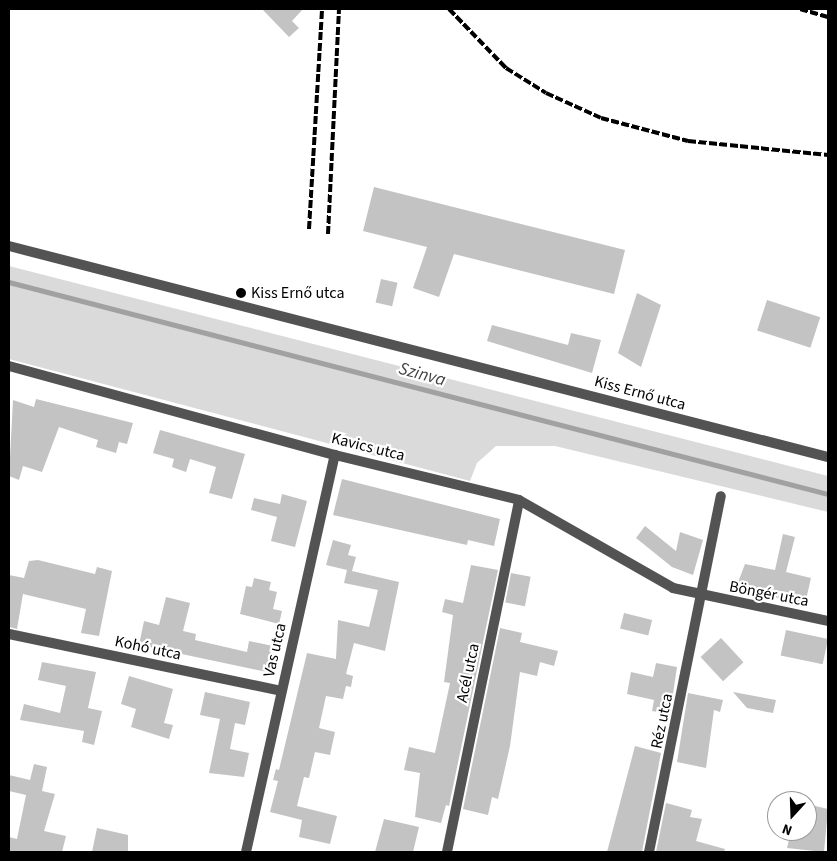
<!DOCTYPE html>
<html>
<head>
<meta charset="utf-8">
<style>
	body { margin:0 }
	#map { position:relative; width:837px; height:861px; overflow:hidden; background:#fff; font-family:"Source Sans 3",sans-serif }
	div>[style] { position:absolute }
	.green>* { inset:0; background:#dadada }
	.stream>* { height:4.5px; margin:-2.25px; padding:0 2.25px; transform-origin:2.25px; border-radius:2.25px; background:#a1a1a1 }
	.building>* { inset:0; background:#c3c3c3; transform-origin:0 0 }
	.minor>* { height:10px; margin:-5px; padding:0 5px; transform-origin:5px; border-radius:5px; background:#535353 }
	.tertiary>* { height:10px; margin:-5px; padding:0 5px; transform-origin:5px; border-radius:5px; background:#535353 }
	.rail>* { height:4px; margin-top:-2px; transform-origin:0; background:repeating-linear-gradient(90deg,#000 0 8px,transparent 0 10.5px) }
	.dots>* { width:14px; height:14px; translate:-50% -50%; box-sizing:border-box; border:2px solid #fff; border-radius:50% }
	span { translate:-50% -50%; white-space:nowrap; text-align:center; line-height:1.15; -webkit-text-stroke:4.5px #fff; paint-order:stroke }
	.poi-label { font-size:16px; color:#000 }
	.left { translate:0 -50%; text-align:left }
	.street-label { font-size:16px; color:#000 }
	.water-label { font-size:18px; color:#424242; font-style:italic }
	.frame { position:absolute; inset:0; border:10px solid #000; pointer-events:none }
	.north { position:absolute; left:767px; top:791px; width:50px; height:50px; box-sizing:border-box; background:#fff; border:1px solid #999; border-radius:50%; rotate:200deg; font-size:14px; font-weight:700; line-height:20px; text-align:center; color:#000 }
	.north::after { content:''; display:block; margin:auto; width:18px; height:22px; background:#000; clip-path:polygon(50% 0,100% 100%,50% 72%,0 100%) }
</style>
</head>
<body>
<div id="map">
	<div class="green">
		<div style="clip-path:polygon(9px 266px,828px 476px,828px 512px,555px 446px,496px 446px,477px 463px,470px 481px,9px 359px)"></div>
	</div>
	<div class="stream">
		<div style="left:9px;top:282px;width:846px;rotate:14.51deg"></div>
	</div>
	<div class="building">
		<div style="clip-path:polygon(262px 9px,303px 9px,292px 21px,299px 28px,289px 37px)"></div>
		<div style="clip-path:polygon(374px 187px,625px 250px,614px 294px,454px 254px,439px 297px,413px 288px,427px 247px,363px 231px)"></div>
		<div style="left:381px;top:279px;width:17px;height:24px;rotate:13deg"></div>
		<div style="clip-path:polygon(637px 293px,661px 305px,641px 367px,618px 353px)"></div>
		<div style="left:767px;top:300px;width:56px;height:32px;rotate:18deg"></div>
		<div style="clip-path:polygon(492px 325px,568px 345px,571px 333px,601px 340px,592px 373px,487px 341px)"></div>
		<div style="clip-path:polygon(36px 399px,133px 423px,127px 444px,119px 442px,116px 453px,96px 447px,98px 440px,59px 427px,42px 472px,23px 466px,19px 480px,9px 476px,13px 400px,34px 407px)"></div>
		<div style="clip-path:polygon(160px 430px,245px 454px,232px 499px,209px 493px,216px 467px,190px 459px,186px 472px,172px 467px,174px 459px,153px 453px)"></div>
		<div style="clip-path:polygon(342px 479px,500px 519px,494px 546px,468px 540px,467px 545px,333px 515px)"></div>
		<div style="clip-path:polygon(282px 494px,307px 501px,295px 547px,271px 541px,277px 517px,251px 510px,254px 498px,280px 504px)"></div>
		<div style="clip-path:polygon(645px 526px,676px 551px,680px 532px,703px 540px,693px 575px,672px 567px,636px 538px)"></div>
		<div style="clip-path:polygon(783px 534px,795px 537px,786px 572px,811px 578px,805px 604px,739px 589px,737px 585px,745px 564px,775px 570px)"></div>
		<div style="clip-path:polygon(333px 540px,351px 545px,348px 555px,356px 557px,352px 571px,399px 582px,385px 651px,354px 643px,346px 674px,353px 676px,351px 687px,346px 686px,343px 699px,326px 696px,319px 728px,335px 732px,330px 755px,315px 752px,309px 778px,304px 777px,297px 806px,337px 816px,330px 844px,299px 837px,302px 820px,270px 812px,278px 781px,273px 780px,276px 769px,279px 770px,307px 653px,336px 659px,338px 620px,369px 627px,378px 590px,344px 583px,347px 570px,326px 565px)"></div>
		<div style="clip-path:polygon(38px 560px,95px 574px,97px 567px,112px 571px,99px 636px,81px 633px,86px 609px,23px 594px,17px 629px,9px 627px,9px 575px,24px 578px,29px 561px)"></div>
		<div style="clip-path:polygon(471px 565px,498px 570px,449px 806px,446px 805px,441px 823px,415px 817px,420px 773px,404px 770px,409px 747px,435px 753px,450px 683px,444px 682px,453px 615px,442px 612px,445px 599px,463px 603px)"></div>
		<div style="left:511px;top:573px;width:20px;height:30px;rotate:11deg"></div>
		<div style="clip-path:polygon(254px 578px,271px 582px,269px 590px,277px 592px,273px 609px,282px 611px,279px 624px,240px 614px,246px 586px,252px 587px)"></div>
		<div style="clip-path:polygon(166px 597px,190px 603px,183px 631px,196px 634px,195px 640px,247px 652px,249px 641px,273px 646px,267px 672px,139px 645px,144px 621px,159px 625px)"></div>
		<div style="left:624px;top:613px;width:29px;height:16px;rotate:14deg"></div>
		<div style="clip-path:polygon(500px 628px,522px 633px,520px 642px,558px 651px,554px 666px,540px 662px,537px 676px,520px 672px,510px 746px,498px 799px,492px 797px,488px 815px,463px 809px)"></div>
		<div style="left:786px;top:630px;width:43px;height:26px;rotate:12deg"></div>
		<div style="left:721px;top:638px;width:33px;height:28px;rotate:47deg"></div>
		<div style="clip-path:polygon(42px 662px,96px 672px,88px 708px,102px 711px,94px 745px,82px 742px,84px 731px,20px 720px,24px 704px,60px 713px,66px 686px,38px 680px)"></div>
		<div style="clip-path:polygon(656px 663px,677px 667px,670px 714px,652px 711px,654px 700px,627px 694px,631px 672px,653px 677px)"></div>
		<div style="clip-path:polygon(129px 676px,173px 689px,164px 723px,173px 725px,169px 739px,131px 727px,136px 709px,121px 704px)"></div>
		<div style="clip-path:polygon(205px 692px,250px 702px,245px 725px,235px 723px,230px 749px,249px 753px,244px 777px,209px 773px,220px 719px,200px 715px)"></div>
		<div style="clip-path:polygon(733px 692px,776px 700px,773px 713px,747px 708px)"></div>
		<div style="clip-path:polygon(688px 693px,723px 700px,720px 712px,714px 710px,706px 768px,677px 762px)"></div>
		<div style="clip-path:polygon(635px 746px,661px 753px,642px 852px,607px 852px)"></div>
		<div style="clip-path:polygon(34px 764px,47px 767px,42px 791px,55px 794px,44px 831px,66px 836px,62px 852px,9px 852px,9px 837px,17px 839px,26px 795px,9px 791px,9px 775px,30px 780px)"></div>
		<div style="clip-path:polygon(666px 803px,692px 810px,690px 817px,702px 819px,696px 841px,725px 849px,724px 852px,656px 852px)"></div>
		<div style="clip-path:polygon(807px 804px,828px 809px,824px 852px,787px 848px,791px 831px,807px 831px)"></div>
		<div style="clip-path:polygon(384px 819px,419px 827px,413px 852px,375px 852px)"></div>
		<div style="clip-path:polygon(97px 828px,128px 835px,128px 852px,92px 852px)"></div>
	</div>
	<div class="minor">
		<div style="left:9px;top:366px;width:338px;rotate:15.3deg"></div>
		<div style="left:335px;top:455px;width:189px;rotate:13.7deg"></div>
		<div style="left:519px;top:500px;width:177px;rotate:29.7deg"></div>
		<div style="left:673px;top:588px;width:158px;rotate:12deg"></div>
		<div style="left:9px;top:634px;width:278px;rotate:11.8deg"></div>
		<div style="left:246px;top:852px;width:407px;rotate:-77.4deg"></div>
		<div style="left:447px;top:852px;width:359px;rotate:-78.4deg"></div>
		<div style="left:649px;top:852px;width:363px;rotate:-78.6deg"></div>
	</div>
	<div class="tertiary">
		<div style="left:9px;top:246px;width:846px;rotate:14.45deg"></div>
	</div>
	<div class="rail">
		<div style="left:449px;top:9px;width:82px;rotate:46deg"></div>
		<div style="left:506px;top:68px;width:47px;rotate:32deg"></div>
		<div style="left:546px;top:93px;width:60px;rotate:24.4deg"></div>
		<div style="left:601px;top:118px;width:90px;rotate:14.8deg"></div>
		<div style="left:688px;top:141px;width:141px;rotate:5.7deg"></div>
		<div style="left:800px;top:9px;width:29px;rotate:16deg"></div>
		<div style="left:309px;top:229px;width:220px;rotate:-86.6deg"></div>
		<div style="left:328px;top:234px;width:225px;rotate:-87.2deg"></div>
	</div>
	<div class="dots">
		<div style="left:241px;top:293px;background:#000"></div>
	</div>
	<div class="poi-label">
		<span class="left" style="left:251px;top:293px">Kiss Ernő utca</span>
	</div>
	<div class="street-label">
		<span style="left:640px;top:393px;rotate:15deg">Kiss Ernő utca</span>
		<span style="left:368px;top:447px;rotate:14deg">Kavics utca</span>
		<span style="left:769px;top:594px;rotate:11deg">Böngér utca</span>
		<span style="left:148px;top:648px;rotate:12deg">Kohó utca</span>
		<span style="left:275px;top:650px;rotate:-77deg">Vas utca</span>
		<span style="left:468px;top:673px;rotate:-78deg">Acél utca</span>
		<span style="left:662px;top:721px;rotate:-78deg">Réz utca</span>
	</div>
	<div class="water-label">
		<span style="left:422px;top:375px;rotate:15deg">Szinva</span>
	</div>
	<div class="frame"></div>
	<div class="north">N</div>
</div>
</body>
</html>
